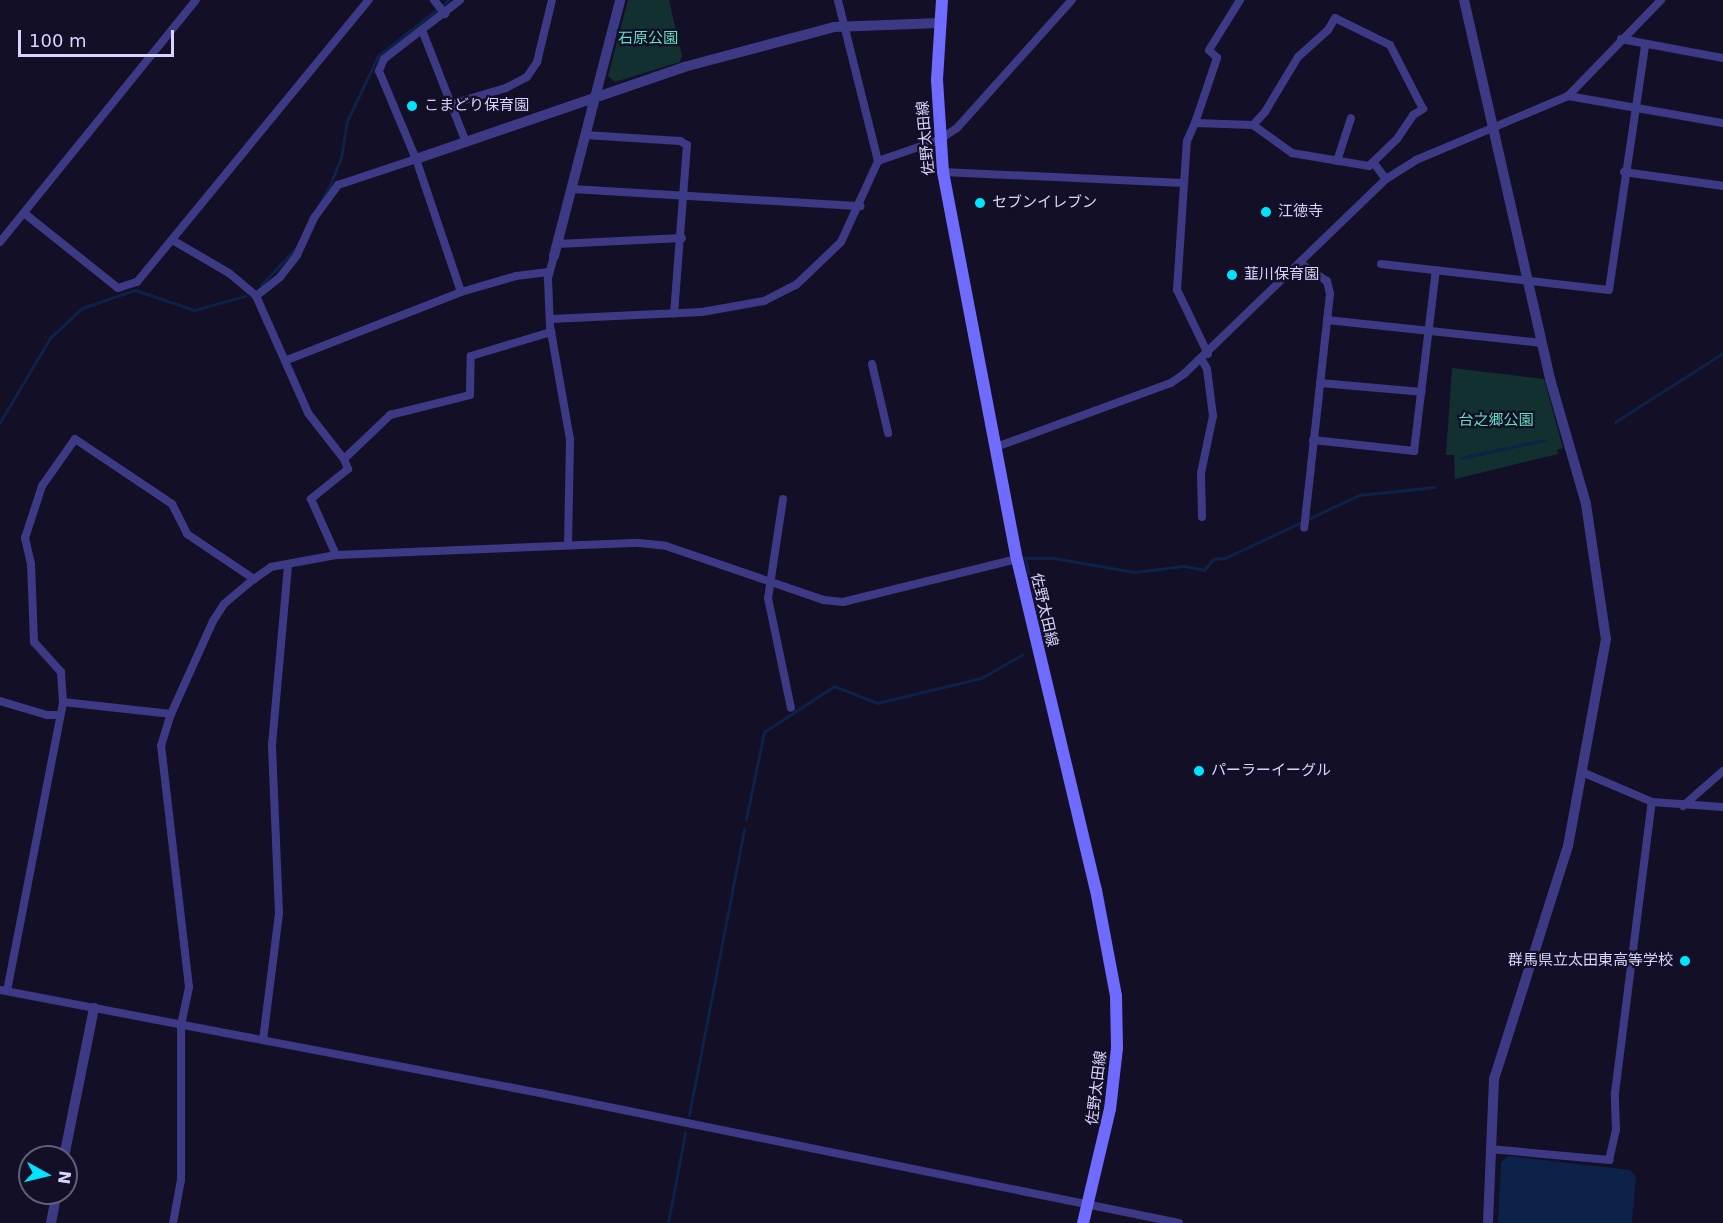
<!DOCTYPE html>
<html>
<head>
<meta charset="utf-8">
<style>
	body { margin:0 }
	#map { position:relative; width:1723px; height:1223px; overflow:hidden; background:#130f26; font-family:"DejaVu Sans","Noto Sans JP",sans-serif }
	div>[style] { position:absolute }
	.green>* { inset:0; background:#12302f }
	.water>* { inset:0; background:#0c2248 }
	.stream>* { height:3px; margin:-1.5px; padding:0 1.5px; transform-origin:1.5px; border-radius:1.5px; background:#0c2248 }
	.minor>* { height:8px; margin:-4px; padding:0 4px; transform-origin:4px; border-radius:4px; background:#3d3a85 }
	.tertiary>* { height:10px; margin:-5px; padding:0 5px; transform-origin:5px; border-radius:5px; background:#3d3a85 }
	.secondary>* { height:12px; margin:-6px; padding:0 6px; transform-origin:6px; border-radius:6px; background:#6f6bff }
	.dots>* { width:16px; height:16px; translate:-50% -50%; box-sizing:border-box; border:3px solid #130f26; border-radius:50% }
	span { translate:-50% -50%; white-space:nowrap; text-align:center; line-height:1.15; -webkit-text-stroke:4.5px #130f26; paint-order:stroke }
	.park-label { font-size:15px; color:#5fe0c0 }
	.poi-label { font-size:15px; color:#d9d4ff }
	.left { translate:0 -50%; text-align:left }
	.right { translate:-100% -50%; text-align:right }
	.street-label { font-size:15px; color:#d9d4ff }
	.north { position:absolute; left:18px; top:1145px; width:60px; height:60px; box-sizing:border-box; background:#130f26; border:2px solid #625e7d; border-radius:50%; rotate:98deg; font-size:16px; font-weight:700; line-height:24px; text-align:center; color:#d9d4ff }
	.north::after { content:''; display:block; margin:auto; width:21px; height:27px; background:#00e5ff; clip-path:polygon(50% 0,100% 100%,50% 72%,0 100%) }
	.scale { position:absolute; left:18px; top:30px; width:156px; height:27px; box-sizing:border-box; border:3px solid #d9d4ff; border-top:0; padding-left:8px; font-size:18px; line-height:21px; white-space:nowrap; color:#d9d4ff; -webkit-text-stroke:4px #130f26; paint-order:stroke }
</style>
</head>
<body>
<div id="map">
	<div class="green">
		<div style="clip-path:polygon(628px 0,669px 0,682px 56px,680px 62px,615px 82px,608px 76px)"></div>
		<div style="clip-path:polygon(1452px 368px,1544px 379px,1563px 448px,1557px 450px,1558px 454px,1455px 479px,1454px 455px,1446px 455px)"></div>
	</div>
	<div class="water">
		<div style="clip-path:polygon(1508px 1156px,1630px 1170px,1636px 1177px,1632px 1223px,1498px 1223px,1501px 1162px)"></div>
	</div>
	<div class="stream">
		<div style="left:443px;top:5px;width:7px;rotate:-45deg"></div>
		<div style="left:305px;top:230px;width:51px;rotate:-60.9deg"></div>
		<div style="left:330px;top:185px;width:29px;rotate:-68deg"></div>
		<div style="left:341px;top:158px;width:37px;rotate:-81deg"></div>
		<div style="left:347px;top:121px;width:72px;rotate:-64.5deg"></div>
		<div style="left:378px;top:56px;width:74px;rotate:-38.4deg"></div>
		<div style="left:261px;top:285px;width:50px;rotate:-46.6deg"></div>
		<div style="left:0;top:422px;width:98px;rotate:-59.2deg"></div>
		<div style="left:50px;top:338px;width:44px;rotate:-43.2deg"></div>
		<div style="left:82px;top:308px;width:56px;rotate:-18.8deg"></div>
		<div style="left:135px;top:290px;width:62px;rotate:18.7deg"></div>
		<div style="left:194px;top:310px;width:53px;rotate:-15.4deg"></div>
		<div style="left:1615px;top:422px;width:128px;rotate:-32.6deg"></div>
		<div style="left:1461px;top:458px;width:85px;rotate:-12.2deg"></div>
		<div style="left:1043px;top:632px;width:76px;rotate:-103.7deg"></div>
		<div style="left:1025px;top:558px;width:29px"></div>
		<div style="left:1054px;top:558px;width:81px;rotate:9.9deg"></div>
		<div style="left:1134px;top:572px;width:50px;rotate:-6.8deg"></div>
		<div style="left:1184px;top:566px;width:20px;rotate:11deg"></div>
		<div style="left:1204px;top:570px;width:14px;rotate:-51deg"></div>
		<div style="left:1213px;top:559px;width:12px;rotate:-5deg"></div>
		<div style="left:1225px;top:558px;width:148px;rotate:-25.2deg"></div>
		<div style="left:1359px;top:495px;width:76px;rotate:-6deg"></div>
		<div style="left:746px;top:819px;width:89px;rotate:-78.3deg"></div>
		<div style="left:764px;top:732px;width:84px;rotate:-33.3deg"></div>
		<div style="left:834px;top:686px;width:46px;rotate:21.6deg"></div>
		<div style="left:877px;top:703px;width:107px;rotate:-13.5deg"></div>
		<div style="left:981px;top:678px;width:48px;rotate:-29.7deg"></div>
		<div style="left:689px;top:1115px;width:291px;rotate:-79.1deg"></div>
		<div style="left:668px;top:1223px;width:92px;rotate:-79.3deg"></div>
	</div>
	<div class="minor">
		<div style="left:434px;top:0;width:18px;rotate:52deg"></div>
		<div style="left:460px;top:0;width:96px;rotate:142.2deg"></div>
		<div style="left:384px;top:59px;width:13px;rotate:113deg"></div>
		<div style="left:379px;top:71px;width:95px;rotate:67.2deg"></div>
		<div style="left:416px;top:159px;width:140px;rotate:71.3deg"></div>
		<div style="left:461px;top:292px;width:57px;rotate:-16.2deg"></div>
		<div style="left:516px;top:276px;width:33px;rotate:-7deg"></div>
		<div style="left:422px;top:30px;width:118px;rotate:68.6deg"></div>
		<div style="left:1621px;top:39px;width:104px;rotate:10.6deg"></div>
		<div style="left:1568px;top:96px;width:157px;rotate:9.9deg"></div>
		<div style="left:451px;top:104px;width:57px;rotate:-16.2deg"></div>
		<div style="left:506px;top:88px;width:24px;rotate:-28deg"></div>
		<div style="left:527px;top:77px;width:18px;rotate:-56deg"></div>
		<div style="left:537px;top:62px;width:64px;rotate:-76.4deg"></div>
		<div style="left:1195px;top:123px;width:69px;rotate:-71.3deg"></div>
		<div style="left:1217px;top:58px;width:11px;rotate:-135deg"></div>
		<div style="left:1209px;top:50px;width:59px;rotate:-58.2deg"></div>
		<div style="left:585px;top:135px;width:95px;rotate:3.6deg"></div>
		<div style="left:680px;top:141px;width:8px;rotate:30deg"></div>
		<div style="left:687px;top:145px;width:169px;rotate:94.4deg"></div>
		<div style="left:878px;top:161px;width:65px;rotate:-19deg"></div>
		<div style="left:939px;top:140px;width:22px;rotate:-34deg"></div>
		<div style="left:957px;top:128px;width:172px;rotate:-48.1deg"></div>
		<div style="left:1337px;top:161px;width:45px;rotate:-72deg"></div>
		<div style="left:1373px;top:162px;width:21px;rotate:53deg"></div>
		<div style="left:943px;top:172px;width:241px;rotate:2.6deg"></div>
		<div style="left:1624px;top:172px;width:100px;rotate:8deg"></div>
		<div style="left:572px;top:189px;width:289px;rotate:3.4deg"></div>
		<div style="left:24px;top:213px;width:120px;rotate:38.6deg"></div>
		<div style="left:118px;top:288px;width:20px;rotate:-18deg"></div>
		<div style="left:137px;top:282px;width:365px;rotate:-50.6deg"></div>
		<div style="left:174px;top:241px;width:64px;rotate:30.2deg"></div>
		<div style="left:229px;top:273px;width:35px;rotate:40deg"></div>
		<div style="left:256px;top:296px;width:128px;rotate:66deg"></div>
		<div style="left:308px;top:413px;width:58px;rotate:52deg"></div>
		<div style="left:344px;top:459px;width:11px;rotate:68deg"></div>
		<div style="left:348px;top:469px;width:48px;rotate:141deg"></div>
		<div style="left:311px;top:499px;width:61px;rotate:65.9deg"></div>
		<div style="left:0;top:242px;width:311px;rotate:-51deg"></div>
		<div style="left:557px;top:244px;width:125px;rotate:-2.7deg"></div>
		<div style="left:554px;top:256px;width:24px;rotate:105deg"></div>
		<div style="left:548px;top:279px;width:47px;rotate:87.6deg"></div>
		<div style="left:550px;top:326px;width:116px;rotate:80deg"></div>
		<div style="left:570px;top:440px;width:103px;rotate:91.1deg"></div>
		<div style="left:1300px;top:263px;width:32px;rotate:34deg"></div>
		<div style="left:1327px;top:281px;width:13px;rotate:77deg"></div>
		<div style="left:1330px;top:294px;width:235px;rotate:96.3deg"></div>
		<div style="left:1381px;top:264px;width:229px;rotate:6.5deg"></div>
		<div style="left:1609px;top:290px;width:248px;rotate:-81.6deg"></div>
		<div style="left:256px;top:296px;width:31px;rotate:-38deg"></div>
		<div style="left:280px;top:277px;width:28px;rotate:-52deg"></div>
		<div style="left:297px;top:255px;width:41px;rotate:-65.3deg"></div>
		<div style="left:314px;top:218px;width:41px;rotate:-54deg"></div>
		<div style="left:338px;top:185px;width:82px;rotate:-18.4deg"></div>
		<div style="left:551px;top:319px;width:151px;rotate:-2.7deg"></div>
		<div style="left:702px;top:312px;width:63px;rotate:-10.1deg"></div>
		<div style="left:764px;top:301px;width:36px;rotate:-27deg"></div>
		<div style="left:796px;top:285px;width:62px;rotate:-43.7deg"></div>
		<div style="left:841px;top:242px;width:89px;rotate:-65.4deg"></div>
		<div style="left:878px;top:161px;width:166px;rotate:-104deg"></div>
		<div style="left:1327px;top:320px;width:216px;rotate:6.1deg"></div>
		<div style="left:1208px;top:354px;width:71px;rotate:-115.8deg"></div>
		<div style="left:1177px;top:290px;width:149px;rotate:-86.2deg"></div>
		<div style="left:1187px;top:141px;width:20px;rotate:-66deg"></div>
		<div style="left:1195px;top:123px;width:58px;rotate:2deg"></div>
		<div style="left:1253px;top:125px;width:48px;rotate:35.7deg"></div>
		<div style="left:1292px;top:153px;width:78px;rotate:9.6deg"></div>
		<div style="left:1369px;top:166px;width:39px;rotate:-44deg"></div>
		<div style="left:1397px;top:139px;width:29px;rotate:-56deg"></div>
		<div style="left:1413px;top:115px;width:12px;rotate:-31deg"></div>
		<div style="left:1423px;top:109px;width:72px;rotate:-117.3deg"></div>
		<div style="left:1390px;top:45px;width:61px;rotate:-153.9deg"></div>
		<div style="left:1335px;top:18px;width:14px;rotate:120deg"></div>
		<div style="left:1328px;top:30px;width:40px;rotate:138deg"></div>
		<div style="left:1298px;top:57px;width:64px;rotate:121deg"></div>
		<div style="left:1265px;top:112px;width:18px;rotate:133deg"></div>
		<div style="left:287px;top:360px;width:187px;rotate:-21.3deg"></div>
		<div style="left:872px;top:364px;width:71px;rotate:76.9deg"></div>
		<div style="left:1320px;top:383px;width:102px;rotate:5deg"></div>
		<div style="left:1313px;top:440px;width:102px;rotate:6.2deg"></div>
		<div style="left:1414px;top:451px;width:182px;rotate:-83.1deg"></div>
		<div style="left:996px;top:447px;width:186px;rotate:-20.1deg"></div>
		<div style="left:1171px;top:383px;width:16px;rotate:-35deg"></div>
		<div style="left:1184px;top:374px;width:281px;rotate:-44deg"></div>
		<div style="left:1386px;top:179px;width:36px;rotate:-32deg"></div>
		<div style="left:1416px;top:160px;width:165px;rotate:-22.8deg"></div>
		<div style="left:1568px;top:96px;width:134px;rotate:-45.9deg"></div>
		<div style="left:344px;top:459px;width:64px;rotate:-43.7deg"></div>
		<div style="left:390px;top:415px;width:82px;rotate:-14deg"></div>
		<div style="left:470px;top:395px;width:39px;rotate:-89deg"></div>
		<div style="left:471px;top:356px;width:84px;rotate:-16.7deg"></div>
		<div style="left:783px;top:499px;width:100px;rotate:98.6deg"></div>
		<div style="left:768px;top:598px;width:112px;rotate:78.2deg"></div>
		<div style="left:1202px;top:517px;width:44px;rotate:-91.3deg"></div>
		<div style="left:1201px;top:473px;width:58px;rotate:-78.1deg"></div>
		<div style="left:1213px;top:416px;width:47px;rotate:-97.3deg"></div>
		<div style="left:1207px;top:369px;width:10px;rotate:-119deg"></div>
		<div style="left:0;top:701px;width:49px;rotate:16.6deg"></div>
		<div style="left:47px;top:715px;width:11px"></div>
		<div style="left:63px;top:702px;width:109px;rotate:6.3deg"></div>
		<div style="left:1582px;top:772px;width:76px;rotate:23.2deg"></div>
		<div style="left:1652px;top:802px;width:71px;rotate:4deg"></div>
		<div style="left:1683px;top:806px;width:53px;rotate:-41.2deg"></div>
		<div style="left:0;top:990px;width:550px;rotate:10.8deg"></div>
		<div style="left:540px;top:1093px;width:652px;rotate:11.5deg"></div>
		<div style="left:7px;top:991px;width:294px;rotate:-79deg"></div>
		<div style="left:63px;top:702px;width:30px;rotate:-94deg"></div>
		<div style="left:61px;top:672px;width:40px;rotate:-132deg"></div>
		<div style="left:34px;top:642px;width:78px;rotate:-92.2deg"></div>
		<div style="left:31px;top:564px;width:27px;rotate:-103deg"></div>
		<div style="left:25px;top:538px;width:55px;rotate:-71.9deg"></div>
		<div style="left:42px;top:486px;width:57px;rotate:-54.9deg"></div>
		<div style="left:75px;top:439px;width:117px;rotate:33.8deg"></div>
		<div style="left:172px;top:504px;width:34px;rotate:63deg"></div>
		<div style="left:187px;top:534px;width:81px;rotate:33.9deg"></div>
		<div style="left:263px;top:1040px;width:128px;rotate:-82.8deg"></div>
		<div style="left:279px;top:913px;width:168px;rotate:-92.4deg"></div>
		<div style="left:272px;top:745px;width:181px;rotate:-84.9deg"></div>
		<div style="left:1490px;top:1149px;width:120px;rotate:5.3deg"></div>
		<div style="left:1609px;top:1160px;width:31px;rotate:-77deg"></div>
		<div style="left:1616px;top:1130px;width:37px;rotate:-92deg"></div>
		<div style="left:1615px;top:1093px;width:293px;rotate:-82.8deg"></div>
		<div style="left:173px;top:1223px;width:44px;rotate:-79.5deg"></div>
		<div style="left:181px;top:1180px;width:155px;rotate:-90deg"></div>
		<div style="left:181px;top:1025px;width:39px;rotate:-78deg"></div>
		<div style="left:189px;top:987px;width:243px;rotate:-96.6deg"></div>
		<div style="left:161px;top:746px;width:34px;rotate:-73deg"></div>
		<div style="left:171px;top:714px;width:102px;rotate:-65.7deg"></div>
		<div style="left:213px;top:621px;width:20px;rotate:-57deg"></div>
		<div style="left:224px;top:604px;width:39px;rotate:-40deg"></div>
		<div style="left:254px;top:579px;width:21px;rotate:-35deg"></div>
		<div style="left:271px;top:567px;width:66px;rotate:-10.5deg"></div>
		<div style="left:336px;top:555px;width:303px;rotate:-2.3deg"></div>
		<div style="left:639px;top:543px;width:27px;rotate:6deg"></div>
		<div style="left:666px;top:546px;width:167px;rotate:18.9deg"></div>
		<div style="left:824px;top:600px;width:19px;rotate:6deg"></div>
		<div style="left:843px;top:602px;width:179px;rotate:-13.9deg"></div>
	</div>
	<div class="tertiary">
		<div style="left:1464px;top:0;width:389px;rotate:77.2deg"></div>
		<div style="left:1550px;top:379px;width:130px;rotate:73.9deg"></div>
		<div style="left:1586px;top:504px;width:136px;rotate:81.6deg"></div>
		<div style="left:1606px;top:639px;width:210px;rotate:100.4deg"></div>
		<div style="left:1568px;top:846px;width:244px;rotate:107.6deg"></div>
		<div style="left:1494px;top:1079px;width:144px;rotate:92.4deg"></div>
		<div style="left:416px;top:159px;width:283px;rotate:-18.9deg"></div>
		<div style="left:684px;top:67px;width:155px;rotate:-14.9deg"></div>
		<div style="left:834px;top:27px;width:105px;rotate:-2.2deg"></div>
		<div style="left:554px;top:256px;width:264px;rotate:-75.5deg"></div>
		<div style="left:64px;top:1157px;width:152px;rotate:-78.6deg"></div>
		<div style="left:51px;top:1223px;width:31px;rotate:-79deg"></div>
	</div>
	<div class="secondary">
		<div style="left:942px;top:0;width:80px;rotate:93.6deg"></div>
		<div style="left:937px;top:80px;width:92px;rotate:86.3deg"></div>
		<div style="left:943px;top:172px;width:394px;rotate:79.2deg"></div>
		<div style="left:1017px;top:559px;width:340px;rotate:76.6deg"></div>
		<div style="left:1096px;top:890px;width:108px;rotate:79.3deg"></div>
		<div style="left:1116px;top:996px;width:52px;rotate:88.9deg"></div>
		<div style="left:1117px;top:1048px;width:61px;rotate:96.5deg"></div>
		<div style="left:1110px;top:1109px;width:117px;rotate:103.3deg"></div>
	</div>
	<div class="dots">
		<div style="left:412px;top:106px;background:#00e5ff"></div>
		<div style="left:980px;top:203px;background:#00e5ff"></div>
		<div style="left:1266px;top:212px;background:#00e5ff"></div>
		<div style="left:1232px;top:275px;background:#00e5ff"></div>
		<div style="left:1199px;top:771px;background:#00e5ff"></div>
		<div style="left:1685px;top:961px;background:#00e5ff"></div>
	</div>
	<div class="park-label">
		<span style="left:648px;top:39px">石原公園</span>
		<span style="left:1496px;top:421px">台之郷公園</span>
	</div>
	<div class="poi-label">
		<span class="left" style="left:424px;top:106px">こまどり保育園</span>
		<span class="left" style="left:992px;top:203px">セブンイレブン</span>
		<span class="left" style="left:1278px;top:212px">江徳寺</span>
		<span class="left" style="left:1244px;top:275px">韮川保育園</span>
		<span class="left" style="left:1211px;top:771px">パーラーイーグル</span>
		<span class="right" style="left:1673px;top:961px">群馬県立太田東高等学校</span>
	</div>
	<div class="street-label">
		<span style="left:926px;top:138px;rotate:-95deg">佐野太田線</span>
		<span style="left:1044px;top:610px;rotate:77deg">佐野太田線</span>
		<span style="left:1097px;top:1088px;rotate:-83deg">佐野太田線</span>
	</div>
	<div class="north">N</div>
	<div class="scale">100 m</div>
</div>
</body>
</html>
